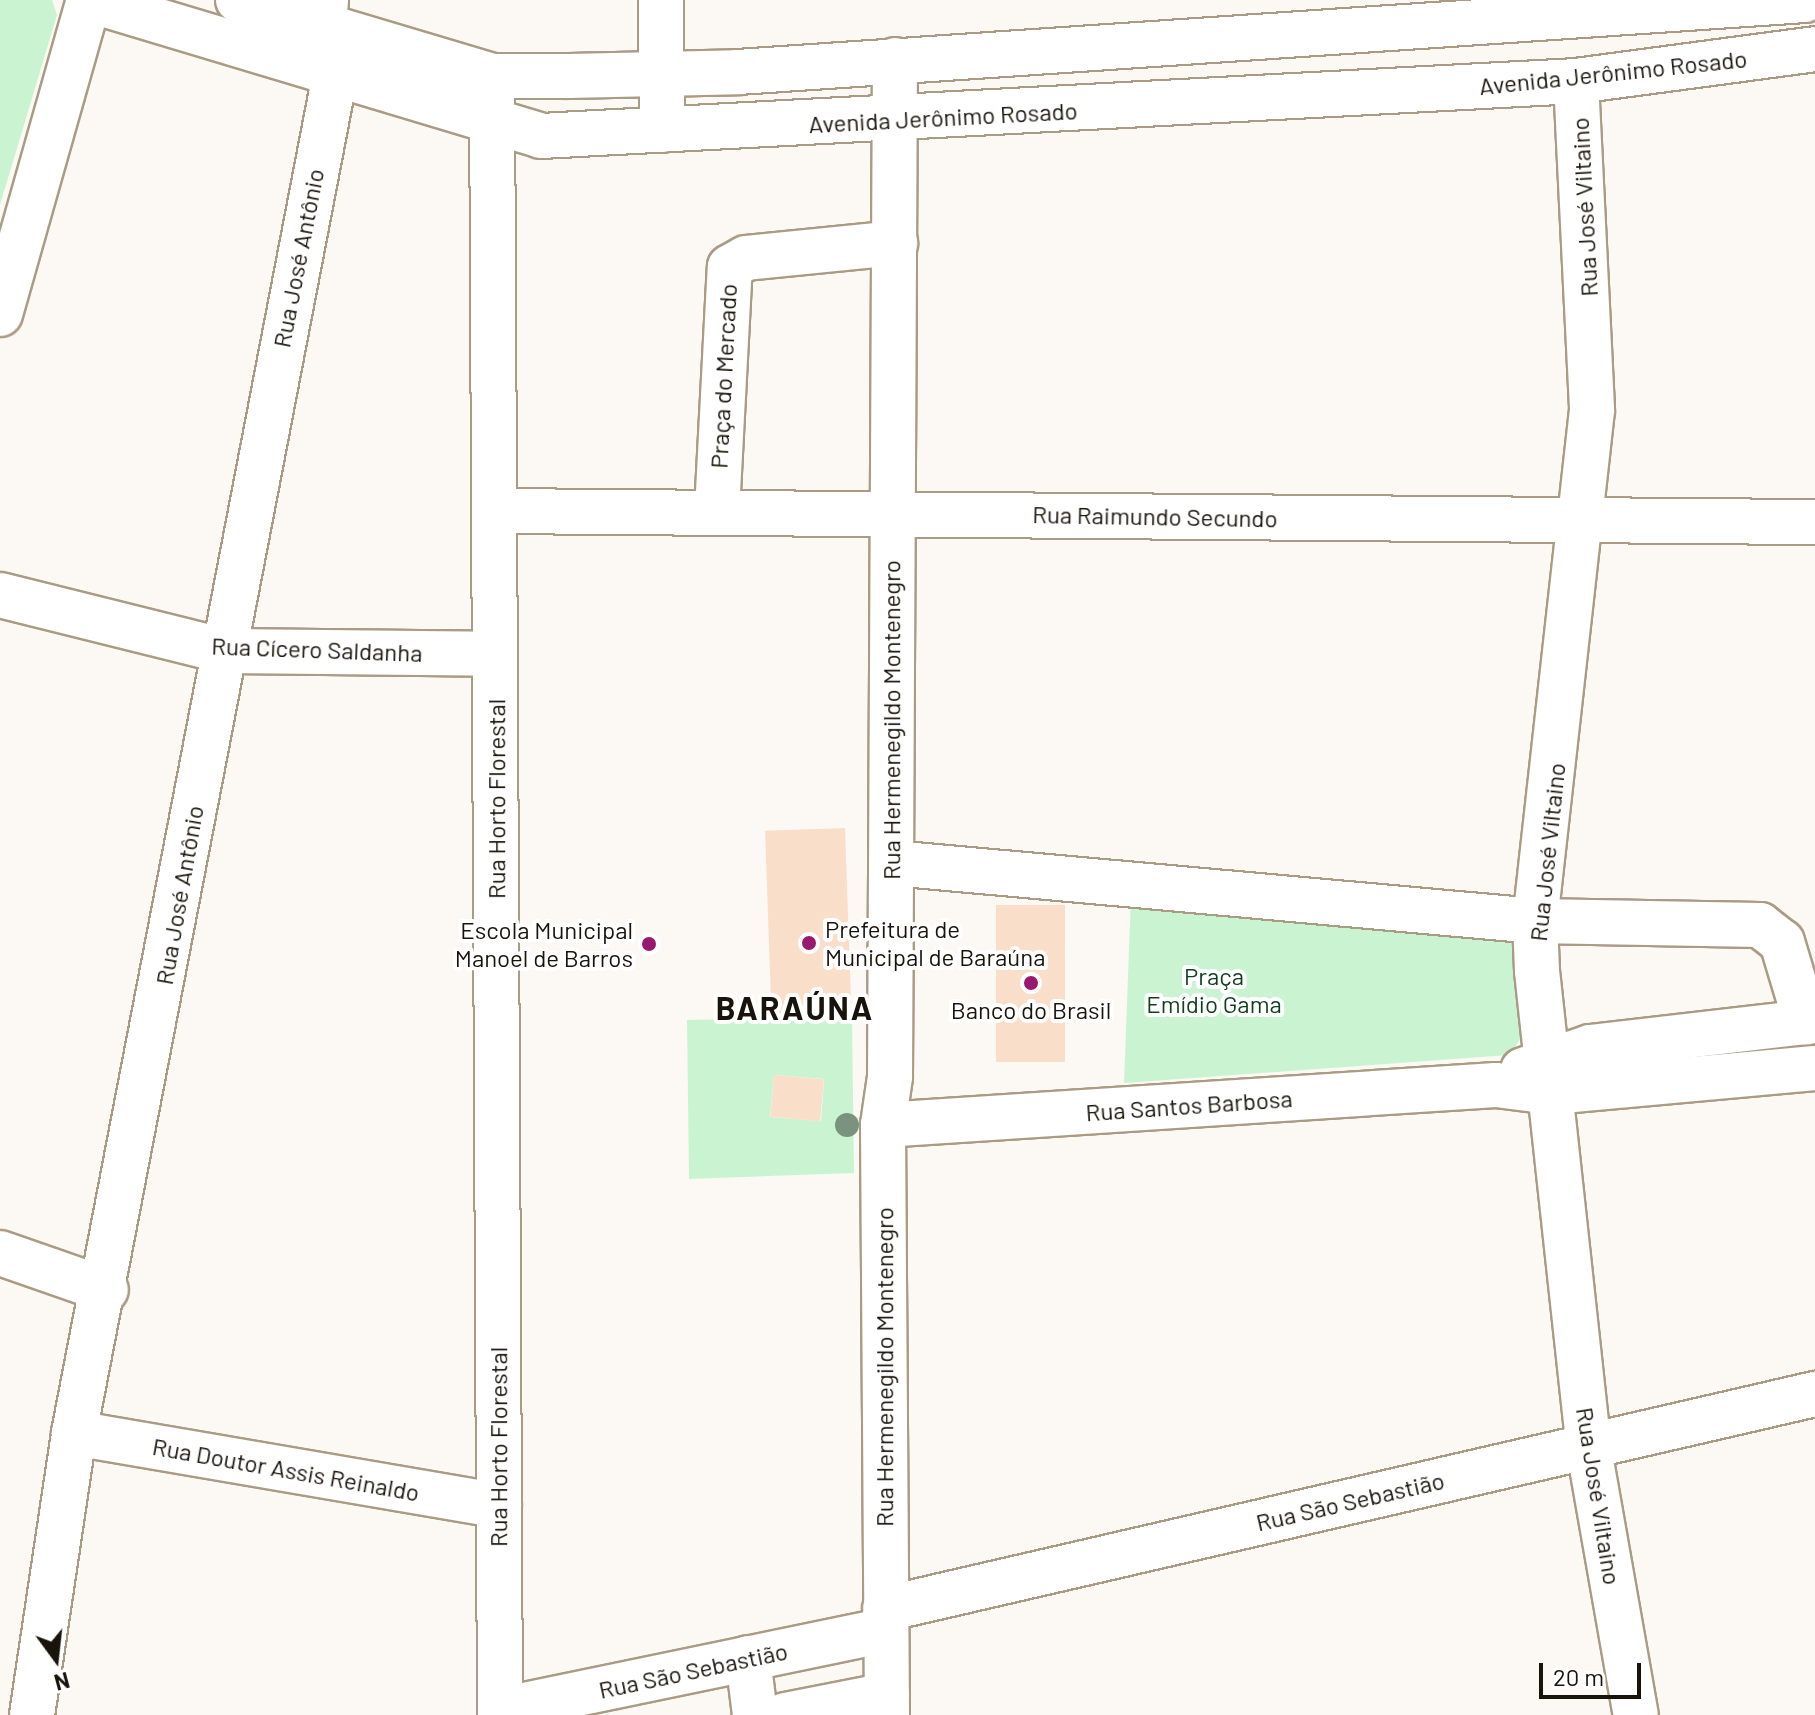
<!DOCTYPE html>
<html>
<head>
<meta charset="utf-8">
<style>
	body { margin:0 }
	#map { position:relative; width:1815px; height:1715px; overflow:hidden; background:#fcf9f4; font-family:Barlow,sans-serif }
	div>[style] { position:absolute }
	.green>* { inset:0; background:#caf4d1 }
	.building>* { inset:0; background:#f9deca; transform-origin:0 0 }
	.roads { filter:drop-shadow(2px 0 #aa9b84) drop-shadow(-2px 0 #aa9b84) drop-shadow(0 2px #aa9b84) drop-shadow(0 -2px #aa9b84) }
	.minor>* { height:44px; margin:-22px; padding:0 22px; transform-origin:22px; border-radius:22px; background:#fff }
	.major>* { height:44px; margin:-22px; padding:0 22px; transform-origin:22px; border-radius:22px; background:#fff }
	.trees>* { width:24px; height:24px; margin:-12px; border-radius:50%; background:#79937e }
	.dots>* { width:22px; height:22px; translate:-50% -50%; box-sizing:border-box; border:4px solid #fff; border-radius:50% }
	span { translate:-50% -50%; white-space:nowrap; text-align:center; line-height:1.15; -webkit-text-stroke:8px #fff; paint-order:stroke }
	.street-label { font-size:24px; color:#19140b }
	.poi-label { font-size:24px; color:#19140b }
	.left { translate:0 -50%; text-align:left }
	.right { translate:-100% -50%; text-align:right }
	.park-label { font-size:24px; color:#0e3f1d }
	.district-label { font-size:32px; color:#19140b; font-weight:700; letter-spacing:2px }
	.north { position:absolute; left:16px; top:1619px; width:80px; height:80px; -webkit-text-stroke:6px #fff; paint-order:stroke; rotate:165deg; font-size:22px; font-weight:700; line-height:32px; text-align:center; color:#19140b }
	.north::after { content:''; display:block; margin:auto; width:28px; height:36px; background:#19140b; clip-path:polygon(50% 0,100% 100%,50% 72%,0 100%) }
	.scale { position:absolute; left:1539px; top:1663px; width:102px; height:36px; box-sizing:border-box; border:4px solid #19140b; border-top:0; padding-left:10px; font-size:24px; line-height:28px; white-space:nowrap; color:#19140b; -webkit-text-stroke:6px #fff; paint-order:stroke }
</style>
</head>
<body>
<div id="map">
	<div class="green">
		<div style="clip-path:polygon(0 0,52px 0,57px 15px,0 205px)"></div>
		<div style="clip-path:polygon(1131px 896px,1499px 930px,1517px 948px,1528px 1029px,1509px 1055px,1124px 1083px)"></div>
		<div style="clip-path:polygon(evenodd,852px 1016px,854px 1173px,689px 1179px,687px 1020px,852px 1016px,774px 1075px,824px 1079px,821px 1121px,770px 1117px,774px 1075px)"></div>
	</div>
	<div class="building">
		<div style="left:845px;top:828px;width:188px;height:80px;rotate:88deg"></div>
		<div style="left:996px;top:905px;width:69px;height:157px"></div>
		<div style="left:774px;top:1075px;width:50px;height:42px;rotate:5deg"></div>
	</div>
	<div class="roads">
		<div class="minor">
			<div style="left:661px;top:0;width:130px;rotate:89.6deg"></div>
			<div style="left:1576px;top:81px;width:329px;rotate:87.2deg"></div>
			<div style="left:1592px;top:410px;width:514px;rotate:96.36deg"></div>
			<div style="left:1535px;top:921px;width:50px;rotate:87.7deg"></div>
			<div style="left:1537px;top:971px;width:476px;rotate:83.8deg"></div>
			<div style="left:1588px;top:1444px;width:275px;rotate:80deg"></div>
			<div style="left:492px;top:82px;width:1633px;rotate:89.72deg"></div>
			<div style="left:0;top:314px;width:326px;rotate:-74.2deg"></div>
			<div style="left:495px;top:511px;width:1320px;rotate:0.48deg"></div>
			<div style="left:717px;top:511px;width:244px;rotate:-87deg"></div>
			<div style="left:730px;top:267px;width:18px;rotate:-29deg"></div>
			<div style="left:746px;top:258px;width:150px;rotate:-5.7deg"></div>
			<div style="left:0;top:595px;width:231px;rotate:14deg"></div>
			<div style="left:224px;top:651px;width:271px;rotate:0.6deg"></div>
			<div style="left:892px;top:863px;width:646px;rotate:5.15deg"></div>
			<div style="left:1535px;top:921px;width:225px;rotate:1deg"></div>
			<div style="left:1760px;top:925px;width:28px;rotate:38deg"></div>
			<div style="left:1782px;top:942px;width:84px;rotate:73.3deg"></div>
			<div style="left:1523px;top:1070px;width:71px;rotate:-18.9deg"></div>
			<div style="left:1590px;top:1047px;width:226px;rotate:-6.6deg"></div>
			<div style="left:883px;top:1125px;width:614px;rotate:-3.73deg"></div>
			<div style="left:1496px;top:1085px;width:55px;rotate:7.3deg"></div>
			<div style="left:1551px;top:1092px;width:265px;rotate:-5.2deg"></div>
			<div style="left:0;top:1253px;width:112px;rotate:19.2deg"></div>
			<div style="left:74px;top:1433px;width:431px;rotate:9.7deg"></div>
			<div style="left:885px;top:1609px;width:955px;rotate:-13.02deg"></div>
			<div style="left:748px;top:1658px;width:57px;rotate:83deg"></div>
			<div style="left:500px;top:1710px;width:393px;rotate:-11.7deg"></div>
			<div style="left:32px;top:1715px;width:285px;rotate:-81.5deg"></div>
			<div style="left:74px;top:1433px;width:1367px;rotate:-79.12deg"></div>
			<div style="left:332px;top:91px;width:57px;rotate:-99.1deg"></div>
			<div style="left:323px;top:35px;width:35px;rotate:-85deg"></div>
			<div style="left:785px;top:1715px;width:104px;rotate:-11.1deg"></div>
			<div style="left:887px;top:1715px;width:590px;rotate:-90.39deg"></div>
			<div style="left:883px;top:1125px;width:49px;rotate:-81.7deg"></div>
			<div style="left:890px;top:1077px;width:1017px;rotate:-89.72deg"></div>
		</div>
		<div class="major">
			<div style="left:89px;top:0;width:472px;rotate:16.7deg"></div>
			<div style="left:541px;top:136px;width:1036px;rotate:-3.04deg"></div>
			<div style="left:1576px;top:81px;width:241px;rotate:-7.6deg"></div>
			<div style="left:238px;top:0;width:266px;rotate:16.6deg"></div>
			<div style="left:493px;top:76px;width:75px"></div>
			<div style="left:568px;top:76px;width:170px;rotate:-1.3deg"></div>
			<div style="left:738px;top:72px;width:1069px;rotate:-3.86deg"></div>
		</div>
	</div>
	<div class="trees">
		<div style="left:847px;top:1125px"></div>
	</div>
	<div class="dots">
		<div style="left:809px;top:943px;background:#99196f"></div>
		<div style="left:649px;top:944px;background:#99196f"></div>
		<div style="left:1031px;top:983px;background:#99196f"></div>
	</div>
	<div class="street-label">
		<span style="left:1613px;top:72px;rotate:-6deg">Avenida Jerônimo Rosado</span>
		<span style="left:943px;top:117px;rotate:-3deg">Avenida Jerônimo Rosado</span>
		<span style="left:1584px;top:207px;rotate:-93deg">Rua José Viltaino</span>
		<span style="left:298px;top:258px;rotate:-79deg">Rua José Antônio</span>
		<span style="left:723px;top:376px;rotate:-87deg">Praça do Mercado</span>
		<span style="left:1155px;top:516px;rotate:1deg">Rua Raimundo Secundo</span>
		<span style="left:317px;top:649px;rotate:2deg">Rua Cícero Saldanha</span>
		<span style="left:891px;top:720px;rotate:-90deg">Rua Hermenegildo Montenegro</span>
		<span style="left:496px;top:799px;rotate:-90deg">Rua Horto Florestal</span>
		<span style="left:1547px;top:852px;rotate:-84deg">Rua José Viltaino</span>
		<span style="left:179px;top:895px;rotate:-80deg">Rua José Antônio</span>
		<span style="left:1189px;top:1105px;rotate:-4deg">Rua Santos Barbosa</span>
		<span style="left:884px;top:1367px;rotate:-90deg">Rua Hermenegildo Montenegro</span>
		<span style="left:498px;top:1447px;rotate:-90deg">Rua Horto Florestal</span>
		<span style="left:286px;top:1469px;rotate:10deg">Rua Doutor Assis Reinaldo</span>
		<span style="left:1599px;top:1496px;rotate:81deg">Rua José Viltaino</span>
		<span style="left:1350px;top:1501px;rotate:-13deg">Rua São Sebastião</span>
		<span style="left:693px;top:1670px;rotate:-12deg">Rua São Sebastião</span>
	</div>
	<div class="poi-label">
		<span class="left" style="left:825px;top:943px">Prefeitura de<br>Municipal de Baraúna</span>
		<span class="right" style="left:633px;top:944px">Escola Municipal<br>Manoel de Barros</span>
		<span style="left:1031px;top:1010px">Banco do Brasil</span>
	</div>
	<div class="park-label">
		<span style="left:1214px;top:990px">Praça<br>Emídio Gama</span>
	</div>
	<div class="district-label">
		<span style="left:795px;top:1007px">BARAÚNA</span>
	</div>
	<div class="north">N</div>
	<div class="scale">20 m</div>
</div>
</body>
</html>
